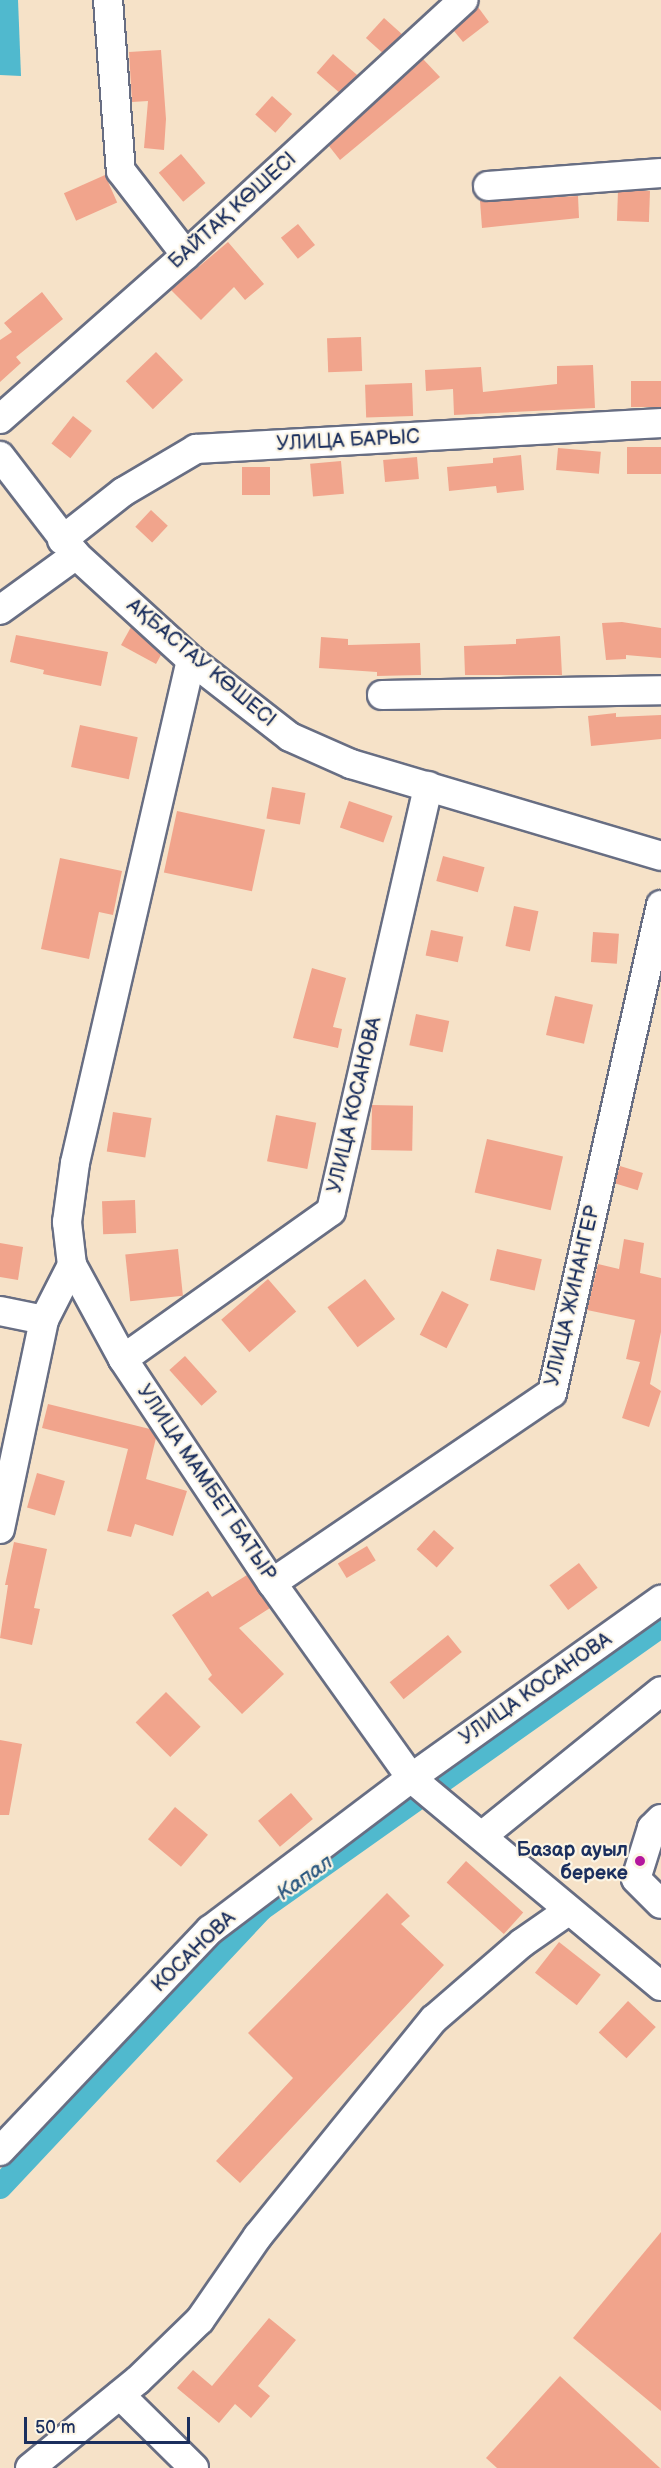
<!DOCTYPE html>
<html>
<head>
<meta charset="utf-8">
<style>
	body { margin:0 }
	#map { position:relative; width:661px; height:2468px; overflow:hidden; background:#f6e2c8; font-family:"Balsamiq Sans",sans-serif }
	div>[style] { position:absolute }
	.water>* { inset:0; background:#50b9ce }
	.canal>* { height:24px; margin:-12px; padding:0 12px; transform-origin:12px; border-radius:12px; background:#50b9ce }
	.building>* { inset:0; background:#f1a48c; transform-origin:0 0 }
	.roads { filter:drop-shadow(2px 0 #686e83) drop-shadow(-2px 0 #686e83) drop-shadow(0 2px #686e83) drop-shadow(0 -2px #686e83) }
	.minor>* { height:28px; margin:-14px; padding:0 14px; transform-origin:14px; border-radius:14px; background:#fff }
	.dots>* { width:16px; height:16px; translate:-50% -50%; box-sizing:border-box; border:3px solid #fcf5e5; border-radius:50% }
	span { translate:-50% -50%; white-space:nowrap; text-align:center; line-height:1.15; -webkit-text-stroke:4.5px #fcf5e5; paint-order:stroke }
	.street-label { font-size:20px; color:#1b2f5e }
	.poi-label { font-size:20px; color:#1b2f5e; font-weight:700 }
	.right { translate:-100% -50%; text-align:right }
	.water-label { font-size:21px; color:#2b5880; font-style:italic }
	.scale { position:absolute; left:24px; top:2417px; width:166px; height:27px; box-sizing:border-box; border:3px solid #1b2f5e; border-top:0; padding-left:8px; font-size:18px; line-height:21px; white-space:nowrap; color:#1b2f5e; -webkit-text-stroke:4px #fcf5e5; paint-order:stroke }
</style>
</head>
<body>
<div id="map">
	<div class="water">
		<div style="clip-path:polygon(0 0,18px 0,21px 76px,0 75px)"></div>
	</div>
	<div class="canal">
		<div style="left:0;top:2187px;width:381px;rotate:-46.8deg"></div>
		<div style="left:261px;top:1909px;width:490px;rotate:-35.3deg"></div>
	</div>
	<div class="building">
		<div style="clip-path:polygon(478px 7px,489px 22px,463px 42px,454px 31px)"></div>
		<div style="left:384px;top:18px;width:24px;height:27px;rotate:42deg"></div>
		<div style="clip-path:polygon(161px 50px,166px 119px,164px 150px,144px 148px,148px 101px,132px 102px,129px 52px)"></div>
		<div style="left:333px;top:54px;width:32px;height:25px;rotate:41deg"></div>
		<div style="clip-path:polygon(423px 59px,440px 77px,340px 160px,329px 146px)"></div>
		<div style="left:272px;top:96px;width:27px;height:25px;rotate:42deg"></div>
		<div style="left:181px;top:154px;width:38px;height:29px;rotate:50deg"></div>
		<div style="left:105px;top:175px;width:30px;height:45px;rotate:66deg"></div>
		<div style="left:650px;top:191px;width:31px;height:32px;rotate:92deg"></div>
		<div style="clip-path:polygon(578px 196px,579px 218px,482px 228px,480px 201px)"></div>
		<div style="left:298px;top:224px;width:27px;height:22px;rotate:51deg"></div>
		<div style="clip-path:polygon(228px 242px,264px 284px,245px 300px,234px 287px,201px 320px,171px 290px)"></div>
		<div style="clip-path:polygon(42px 292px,63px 319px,16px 357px,21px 363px,0 382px,0 340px,12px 332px,4px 323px)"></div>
		<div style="left:361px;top:337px;width:34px;height:34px;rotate:88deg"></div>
		<div style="left:156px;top:352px;width:39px;height:42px;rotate:46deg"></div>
		<div style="clip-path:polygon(593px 365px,595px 408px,454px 415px,453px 389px,426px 391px,425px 370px,481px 367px,483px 392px,557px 384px,557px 366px)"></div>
		<div style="left:661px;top:381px;width:26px;height:30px;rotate:90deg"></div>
		<div style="left:412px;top:383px;width:33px;height:47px;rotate:88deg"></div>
		<div style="left:73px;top:416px;width:24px;height:35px;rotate:38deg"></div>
		<div style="left:661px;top:447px;width:27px;height:34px;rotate:90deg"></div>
		<div style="left:558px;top:448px;width:43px;height:22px;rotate:5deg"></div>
		<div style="clip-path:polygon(521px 455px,524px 490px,497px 493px,496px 486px,449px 491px,447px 467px,493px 463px,493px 458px)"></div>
		<div style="left:417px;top:457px;width:22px;height:34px;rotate:85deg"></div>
		<div style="left:341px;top:461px;width:33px;height:31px;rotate:85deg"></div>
		<div style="left:242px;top:467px;width:28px;height:28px"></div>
		<div style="left:151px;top:510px;width:23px;height:23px;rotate:43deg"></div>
		<div style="clip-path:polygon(622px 622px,661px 628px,661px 658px,626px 655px,626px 659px,606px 660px,602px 623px)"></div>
		<div style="clip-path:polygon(131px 627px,161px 655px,156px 664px,121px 645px)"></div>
		<div style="clip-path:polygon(16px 635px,108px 652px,101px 686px,43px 674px,44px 670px,10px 662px)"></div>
		<div style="clip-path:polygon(560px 636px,562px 675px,465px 675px,464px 646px,516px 644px,516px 639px)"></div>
		<div style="clip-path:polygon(321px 637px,348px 639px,348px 645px,420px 643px,421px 675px,377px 676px,377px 672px,319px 668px)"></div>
		<div style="clip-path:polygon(616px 713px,616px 717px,661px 715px,661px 739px,591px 746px,588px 716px)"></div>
		<div style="left:80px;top:725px;width:59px;height:43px;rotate:12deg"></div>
		<div style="left:272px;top:787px;width:34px;height:32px;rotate:10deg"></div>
		<div style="left:349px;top:801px;width:46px;height:28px;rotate:19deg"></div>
		<div style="left:177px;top:811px;width:90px;height:63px;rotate:12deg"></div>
		<div style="left:443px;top:856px;width:43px;height:26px;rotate:15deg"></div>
		<div style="clip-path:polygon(60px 858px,122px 871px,113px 915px,99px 912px,89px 959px,41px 949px)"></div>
		<div style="left:514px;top:906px;width:25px;height:41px;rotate:12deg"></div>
		<div style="left:431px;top:930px;width:33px;height:26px;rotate:12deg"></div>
		<div style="left:593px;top:932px;width:26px;height:30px;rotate:4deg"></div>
		<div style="clip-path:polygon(312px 968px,346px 978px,333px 1027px,342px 1029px,338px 1048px,293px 1038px)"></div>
		<div style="left:555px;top:996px;width:39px;height:40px;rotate:13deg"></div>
		<div style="left:416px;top:1014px;width:34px;height:32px;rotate:12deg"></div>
		<div style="left:372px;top:1105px;width:41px;height:45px;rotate:1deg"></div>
		<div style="left:113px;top:1112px;width:39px;height:40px;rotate:9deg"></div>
		<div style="left:276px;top:1115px;width:41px;height:47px;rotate:11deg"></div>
		<div style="left:487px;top:1139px;width:78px;height:55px;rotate:13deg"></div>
		<div style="left:620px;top:1166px;width:24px;height:18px;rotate:17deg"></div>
		<div style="left:135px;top:1200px;width:33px;height:33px;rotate:88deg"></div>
		<div style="clip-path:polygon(624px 1239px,644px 1243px,640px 1273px,661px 1278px,661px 1332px,650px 1384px,661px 1391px,649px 1427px,622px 1418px,640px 1362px,626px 1359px,635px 1320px,587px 1310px,598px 1264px,619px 1269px)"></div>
		<div style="clip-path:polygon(0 1243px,23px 1247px,18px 1280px,0 1277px)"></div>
		<div style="left:178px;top:1249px;width:47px;height:53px;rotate:84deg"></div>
		<div style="left:497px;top:1249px;width:46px;height:32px;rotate:13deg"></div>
		<div style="left:268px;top:1279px;width:43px;height:62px;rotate:49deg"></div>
		<div style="left:365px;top:1279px;width:50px;height:47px;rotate:53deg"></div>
		<div style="left:442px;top:1291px;width:30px;height:49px;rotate:27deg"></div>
		<div style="left:185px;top:1356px;width:48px;height:21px;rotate:48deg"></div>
		<div style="clip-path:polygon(48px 1404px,150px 1429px,156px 1438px,146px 1479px,187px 1491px,173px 1536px,135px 1524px,131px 1537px,107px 1531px,128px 1449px,42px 1428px)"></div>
		<div style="left:37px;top:1473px;width:29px;height:36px;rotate:16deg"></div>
		<div style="left:434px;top:1530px;width:27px;height:26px;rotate:42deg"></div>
		<div style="clip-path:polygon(14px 1542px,47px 1549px,34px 1608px,40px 1609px,32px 1645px,0 1638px,8px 1585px,5px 1585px)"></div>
		<div style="left:367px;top:1546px;width:17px;height:34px;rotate:59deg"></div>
		<div style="left:579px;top:1563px;width:31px;height:37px;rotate:53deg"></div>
		<div style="clip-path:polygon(247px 1575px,270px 1608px,239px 1628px,284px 1674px,242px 1714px,208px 1679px,212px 1675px,172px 1615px,208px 1591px,212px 1597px)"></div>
		<div style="left:448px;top:1635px;width:22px;height:75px;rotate:51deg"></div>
		<div style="left:166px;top:1692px;width:49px;height:43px;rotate:45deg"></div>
		<div style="clip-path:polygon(0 1740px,22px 1744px,9px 1815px,0 1815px)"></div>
		<div style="left:291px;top:1793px;width:34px;height:43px;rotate:50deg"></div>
		<div style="left:175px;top:1807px;width:43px;height:42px;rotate:40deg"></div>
		<div style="left:466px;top:1861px;width:77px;height:29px;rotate:42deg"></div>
		<div style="clip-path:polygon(387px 1893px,410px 1916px,401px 1924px,444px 1965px,240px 2183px,216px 2161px,293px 2078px,248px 2033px)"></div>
		<div style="left:559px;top:1942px;width:53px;height:39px;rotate:38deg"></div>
		<div style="left:628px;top:2001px;width:38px;height:43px;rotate:43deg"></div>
		<div style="clip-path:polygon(661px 2232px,661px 2411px,573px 2338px)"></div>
		<div style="clip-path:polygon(269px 2318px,296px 2340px,258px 2386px,270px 2396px,251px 2418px,235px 2404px,219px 2423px,177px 2388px,193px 2370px,212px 2386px)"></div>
		<div style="clip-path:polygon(560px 2376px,660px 2468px,497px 2468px,486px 2458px)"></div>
	</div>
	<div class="roads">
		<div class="minor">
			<div style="left:108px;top:0;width:171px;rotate:85.7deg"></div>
			<div style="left:121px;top:171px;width:106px;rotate:52.3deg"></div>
			<div style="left:488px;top:186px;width:173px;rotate:-4.3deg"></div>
			<div style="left:0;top:419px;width:248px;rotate:-41.4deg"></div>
			<div style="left:186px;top:255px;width:377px;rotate:-42.6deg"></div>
			<div style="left:0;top:456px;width:125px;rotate:52.5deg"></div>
			<div style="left:76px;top:555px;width:156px;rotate:42.4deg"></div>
			<div style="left:191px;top:660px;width:125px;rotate:37.9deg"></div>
			<div style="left:290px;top:737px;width:67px;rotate:23.9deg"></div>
			<div style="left:351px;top:764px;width:323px;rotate:16.5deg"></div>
			<div style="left:62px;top:540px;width:78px;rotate:-38.2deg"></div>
			<div style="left:123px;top:492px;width:85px;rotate:-30.5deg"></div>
			<div style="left:196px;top:449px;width:466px;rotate:-3.2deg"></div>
			<div style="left:0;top:610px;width:94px;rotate:-35.9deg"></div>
			<div style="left:191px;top:660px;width:516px;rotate:102.99deg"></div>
			<div style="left:75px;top:1163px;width:60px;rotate:97.7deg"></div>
			<div style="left:67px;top:1222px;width:43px;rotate:83.4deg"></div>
			<div style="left:72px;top:1265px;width:107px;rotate:61.5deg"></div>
			<div style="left:123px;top:1359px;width:269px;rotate:56.4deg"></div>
			<div style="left:272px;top:1583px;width:239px;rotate:54.5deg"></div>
			<div style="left:411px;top:1778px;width:325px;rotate:39.8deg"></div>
			<div style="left:382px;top:695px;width:279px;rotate:-1deg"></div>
			<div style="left:0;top:1311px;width:45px;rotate:11.6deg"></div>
			<div style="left:123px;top:1359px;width:255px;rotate:-35.4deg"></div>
			<div style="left:331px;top:1211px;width:436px;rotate:-77.1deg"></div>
			<div style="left:0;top:1529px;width:214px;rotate:-78.1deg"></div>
			<div style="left:44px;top:1320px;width:62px;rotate:-63deg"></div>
			<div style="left:272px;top:1583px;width:338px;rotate:-34.2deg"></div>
			<div style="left:552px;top:1393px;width:500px;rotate:-77.41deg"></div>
			<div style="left:661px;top:1819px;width:13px;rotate:135deg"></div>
			<div style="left:652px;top:1828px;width:53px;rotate:107.4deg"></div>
			<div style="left:636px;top:1879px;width:35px;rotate:45deg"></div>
			<div style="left:482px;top:1836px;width:230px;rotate:-39deg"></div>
			<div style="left:0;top:2151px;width:305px;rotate:-46.5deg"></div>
			<div style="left:210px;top:1930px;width:252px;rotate:-37.1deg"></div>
			<div style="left:411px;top:1778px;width:307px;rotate:-35.5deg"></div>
			<div style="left:120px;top:2395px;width:104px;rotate:44.6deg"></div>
			<div style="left:30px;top:2468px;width:139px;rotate:-39.2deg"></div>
			<div style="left:138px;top:2380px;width:86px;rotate:-44.1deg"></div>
			<div style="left:200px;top:2320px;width:102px;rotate:-55.4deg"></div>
			<div style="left:258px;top:2236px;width:279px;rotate:-51deg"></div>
			<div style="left:434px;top:2019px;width:116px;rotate:-40.8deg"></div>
			<div style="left:522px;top:1943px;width:56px;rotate:-34.8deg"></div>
		</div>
	</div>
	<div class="dots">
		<div style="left:640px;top:1861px;background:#b5179e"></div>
	</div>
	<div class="street-label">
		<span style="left:233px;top:211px;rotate:-42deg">БАЙТАҚ КӨШЕСІ</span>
		<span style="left:348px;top:441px;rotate:-3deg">УЛИЦА БАРЫС</span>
		<span style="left:201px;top:663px;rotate:40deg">АҚБАСТАУ КӨШЕСІ</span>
		<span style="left:355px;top:1105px;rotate:-77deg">УЛИЦА КОСАНОВА</span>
		<span style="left:573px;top:1296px;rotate:-77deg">УЛИЦА ЖИHАНГЕР</span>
		<span style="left:206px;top:1483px;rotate:56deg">УЛИЦА МАМБЕТ БАТЫР</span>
		<span style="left:536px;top:1689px;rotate:-35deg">УЛИЦА КОСАНОВА</span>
		<span style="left:194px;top:1952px;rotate:-44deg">КОСАНОВА</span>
	</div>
	<div class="poi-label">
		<span class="right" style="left:628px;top:1862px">Базар ауыл<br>береке</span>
	</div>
	<div class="water-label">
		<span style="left:305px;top:1878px;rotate:-35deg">Капал</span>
	</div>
	<div class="scale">50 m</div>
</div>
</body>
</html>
